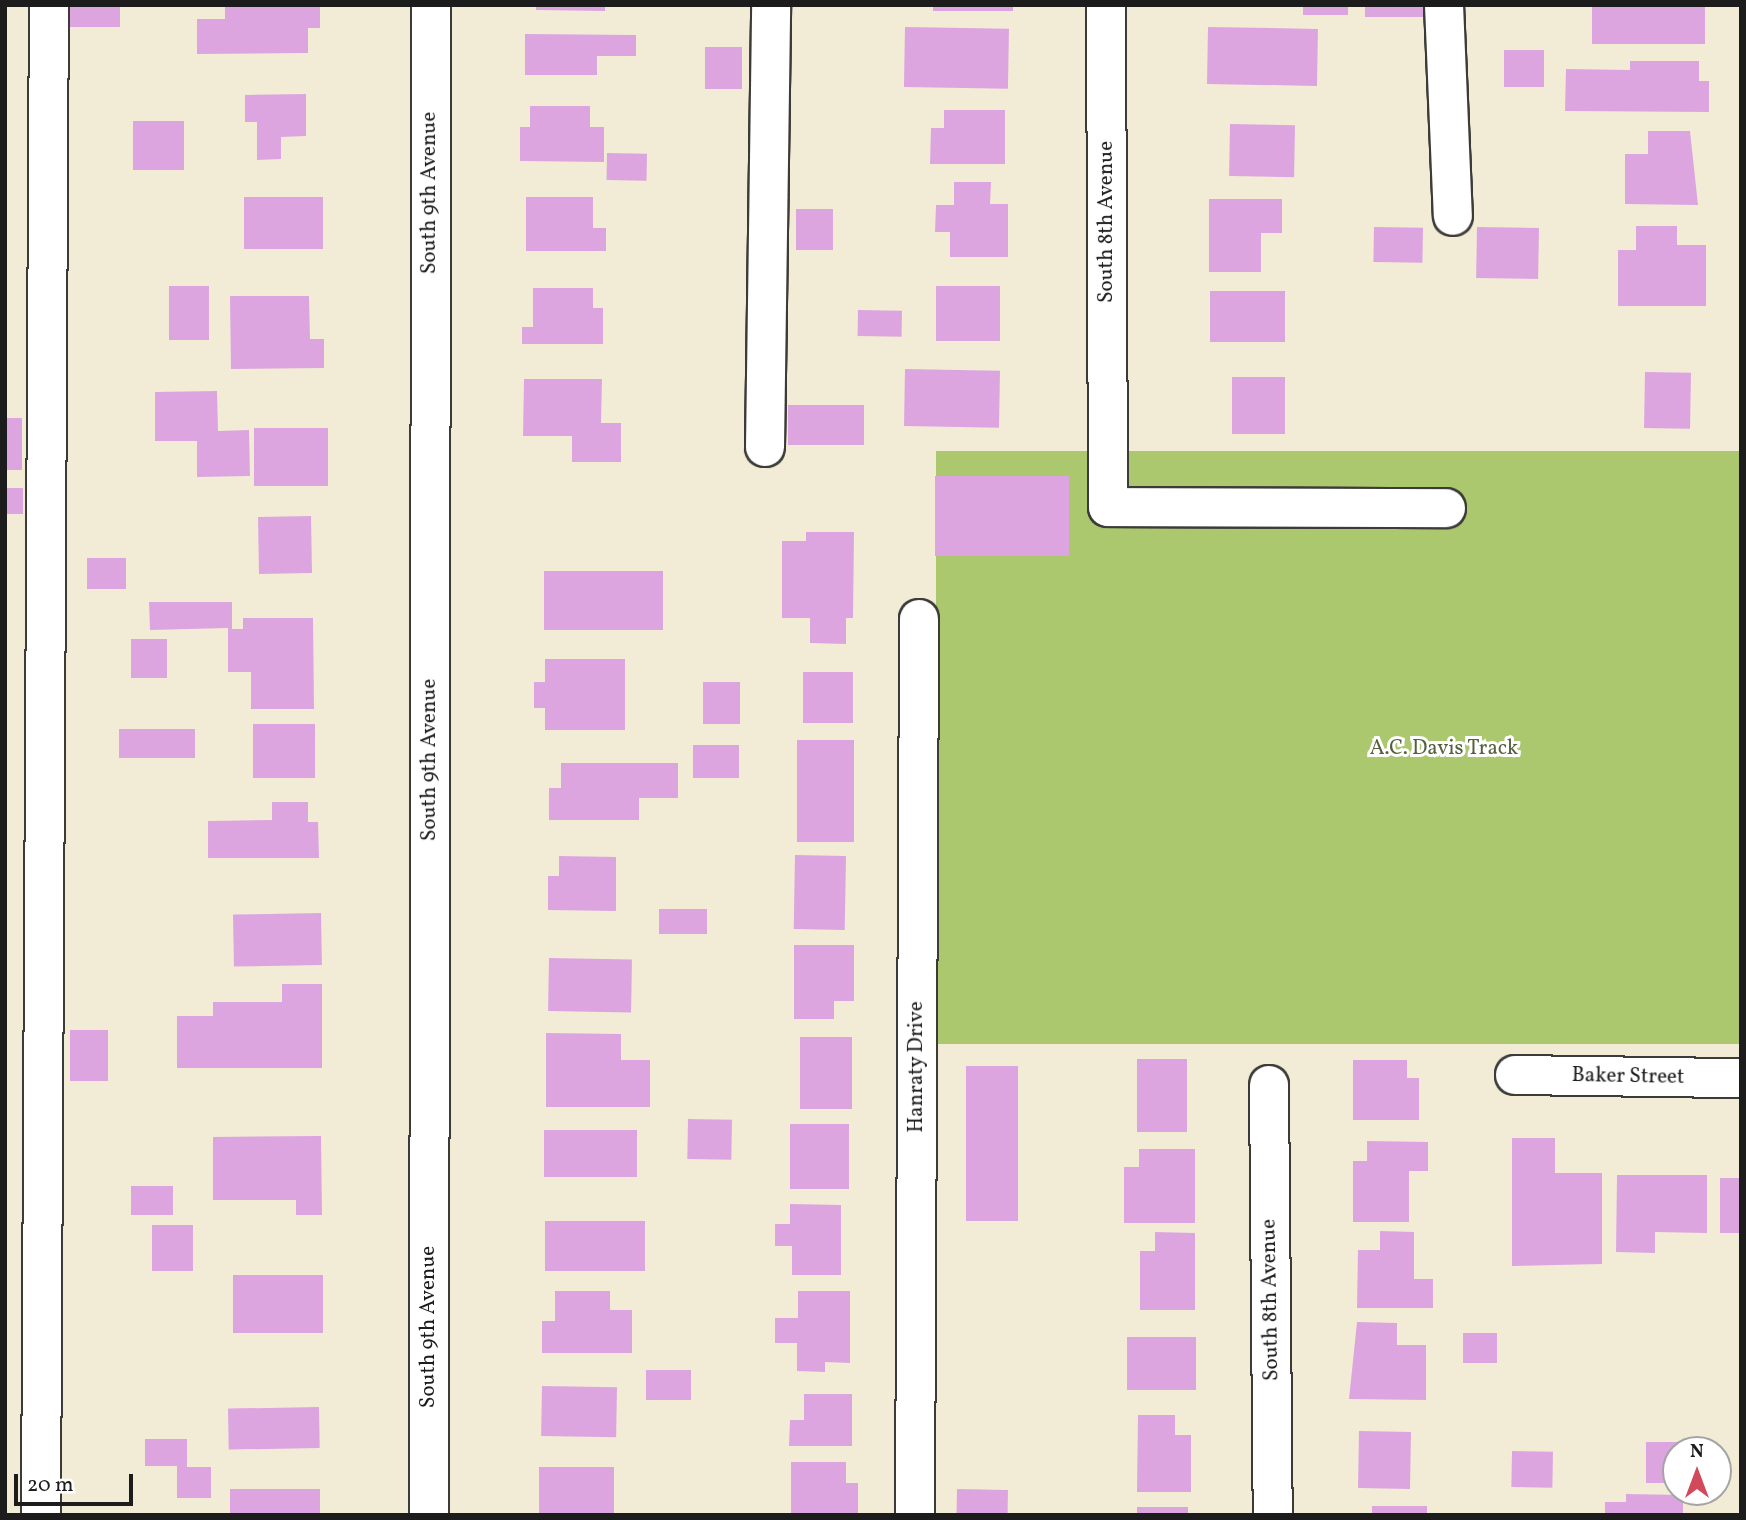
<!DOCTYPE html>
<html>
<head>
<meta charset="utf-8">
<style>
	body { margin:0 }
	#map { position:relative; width:1746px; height:1520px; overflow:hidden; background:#f2ecd6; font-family:Vollkorn,serif }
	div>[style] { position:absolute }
	.green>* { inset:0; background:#abc86f; transform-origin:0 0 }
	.building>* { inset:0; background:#dda5e0; transform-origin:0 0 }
	.roads { filter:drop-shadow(2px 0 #3c3b38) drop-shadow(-2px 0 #3c3b38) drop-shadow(0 2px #3c3b38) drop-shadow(0 -2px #3c3b38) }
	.minor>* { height:38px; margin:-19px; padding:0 19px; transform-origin:19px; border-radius:19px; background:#fff }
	span { translate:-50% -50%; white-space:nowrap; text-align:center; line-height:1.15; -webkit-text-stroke:6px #fff; paint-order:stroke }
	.street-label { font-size:21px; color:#1c1c1c }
	.park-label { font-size:21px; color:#55613d }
	.frame { position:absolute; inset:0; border:7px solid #1c1c1c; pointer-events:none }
	.north { position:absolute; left:1662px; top:1436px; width:70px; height:70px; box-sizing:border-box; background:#fff; border:2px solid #a4a4a4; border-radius:50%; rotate:0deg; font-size:19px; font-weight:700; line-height:28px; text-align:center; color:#1c1c1c }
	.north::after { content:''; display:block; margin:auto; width:24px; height:32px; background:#d1495b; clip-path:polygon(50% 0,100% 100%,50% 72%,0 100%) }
	.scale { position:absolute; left:14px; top:1474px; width:119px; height:32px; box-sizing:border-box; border:4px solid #1c1c1c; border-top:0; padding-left:9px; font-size:21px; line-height:24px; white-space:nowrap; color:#1c1c1c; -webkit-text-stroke:5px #fff; paint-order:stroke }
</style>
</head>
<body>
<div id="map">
	<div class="green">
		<div style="left:1741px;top:451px;width:593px;height:805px;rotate:90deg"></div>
	</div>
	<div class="building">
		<div style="left:68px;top:5px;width:52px;height:22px"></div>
		<div style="clip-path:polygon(225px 5px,320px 5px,320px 28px,308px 28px,308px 53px,197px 54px,197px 19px,225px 19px)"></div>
		<div style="clip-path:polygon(536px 5px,605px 5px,605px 11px,536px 10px)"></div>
		<div style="left:933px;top:5px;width:80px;height:6px"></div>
		<div style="left:1303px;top:5px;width:45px;height:10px"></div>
		<div style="left:1365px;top:5px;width:58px;height:12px"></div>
		<div style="left:1592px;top:5px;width:113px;height:39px"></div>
		<div style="left:905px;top:27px;width:104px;height:60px;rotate:1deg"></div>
		<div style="left:1208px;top:27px;width:110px;height:57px;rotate:1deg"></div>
		<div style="clip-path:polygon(525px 34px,636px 35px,636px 56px,597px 56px,597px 75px,525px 75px)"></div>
		<div style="left:705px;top:47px;width:37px;height:42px"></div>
		<div style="left:1504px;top:50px;width:40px;height:37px"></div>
		<div style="clip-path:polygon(1630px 61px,1699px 61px,1699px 81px,1709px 81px,1709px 112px,1565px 111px,1566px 69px,1630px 70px)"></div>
		<div style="clip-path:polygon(306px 94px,306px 136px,281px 137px,281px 159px,257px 160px,257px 122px,245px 122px,245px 95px)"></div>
		<div style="clip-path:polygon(530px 106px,590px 106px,590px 127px,604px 127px,604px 162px,520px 161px,520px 127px,530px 127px)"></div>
		<div style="clip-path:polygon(944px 110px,1005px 110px,1005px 164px,930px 164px,931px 128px,944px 128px)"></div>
		<div style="left:133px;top:121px;width:51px;height:49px"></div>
		<div style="left:1230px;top:124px;width:65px;height:52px;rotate:1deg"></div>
		<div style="clip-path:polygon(1648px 131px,1690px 131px,1698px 205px,1625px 204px,1625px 154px,1648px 154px)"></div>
		<div style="left:607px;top:153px;width:40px;height:27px;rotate:1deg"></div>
		<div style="clip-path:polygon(954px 182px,991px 182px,990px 204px,1008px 204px,1008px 257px,950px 257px,950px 232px,935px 232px,936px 205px,954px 205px)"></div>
		<div style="left:244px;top:197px;width:79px;height:52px"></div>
		<div style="clip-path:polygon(526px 197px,593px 197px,593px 228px,606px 228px,606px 251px,526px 251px)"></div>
		<div style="clip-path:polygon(1209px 199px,1282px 199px,1282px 233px,1261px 233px,1261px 272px,1209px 272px)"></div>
		<div style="left:796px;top:209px;width:37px;height:41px"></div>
		<div style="clip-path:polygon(1636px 226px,1677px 226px,1677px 245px,1706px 245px,1706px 306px,1618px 306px,1618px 250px,1636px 250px)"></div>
		<div style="left:1374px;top:227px;width:49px;height:35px;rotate:1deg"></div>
		<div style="left:1477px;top:227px;width:62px;height:51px;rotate:1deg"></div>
		<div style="left:169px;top:286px;width:40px;height:54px"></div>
		<div style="left:936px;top:286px;width:64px;height:55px"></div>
		<div style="clip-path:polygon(533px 288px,593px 288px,593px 308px,603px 308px,603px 344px,522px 344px,522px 327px,533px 327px)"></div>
		<div style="left:1210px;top:291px;width:75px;height:51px"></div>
		<div style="clip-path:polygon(230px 296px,309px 296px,310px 339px,324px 339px,324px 368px,231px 369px)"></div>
		<div style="left:858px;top:310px;width:44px;height:26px;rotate:1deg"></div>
		<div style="left:905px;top:369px;width:95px;height:57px;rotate:1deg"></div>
		<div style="left:1645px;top:372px;width:46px;height:56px;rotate:1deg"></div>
		<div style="left:1232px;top:377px;width:53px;height:57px"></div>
		<div style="clip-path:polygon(524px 379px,602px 379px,601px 423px,621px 423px,621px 462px,572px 462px,572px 436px,523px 436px)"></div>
		<div style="clip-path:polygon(217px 391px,218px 431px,249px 430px,250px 476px,197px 477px,197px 441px,155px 441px,155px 392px)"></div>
		<div style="left:788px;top:405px;width:76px;height:40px"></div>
		<div style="left:5px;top:418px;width:17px;height:52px"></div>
		<div style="left:254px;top:428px;width:74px;height:58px"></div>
		<div style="left:935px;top:476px;width:134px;height:80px"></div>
		<div style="left:23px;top:488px;width:26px;height:18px;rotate:90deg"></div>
		<div style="left:311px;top:516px;width:57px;height:53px;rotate:89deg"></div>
		<div style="clip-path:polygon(806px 532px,854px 532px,853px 618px,846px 618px,846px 644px,810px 643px,810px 618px,782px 618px,782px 541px,806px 541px)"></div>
		<div style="left:87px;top:558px;width:39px;height:31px"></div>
		<div style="left:544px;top:571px;width:119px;height:59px"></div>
		<div style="clip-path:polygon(149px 602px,232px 602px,232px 629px,243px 629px,243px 618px,313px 618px,314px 709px,251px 709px,251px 672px,228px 672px,228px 628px,150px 630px)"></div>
		<div style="left:131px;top:639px;width:36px;height:39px"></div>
		<div style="clip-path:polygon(545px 659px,625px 659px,625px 730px,545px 730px,545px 708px,534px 708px,534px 682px,545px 682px)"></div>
		<div style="left:803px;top:672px;width:50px;height:51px"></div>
		<div style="left:703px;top:682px;width:37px;height:42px"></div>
		<div style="left:315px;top:724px;width:54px;height:62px;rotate:90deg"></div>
		<div style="left:195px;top:729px;width:29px;height:76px;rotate:90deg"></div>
		<div style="left:797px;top:740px;width:57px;height:102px"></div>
		<div style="left:693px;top:745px;width:46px;height:33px"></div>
		<div style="clip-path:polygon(561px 763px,678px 763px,678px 798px,639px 798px,639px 820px,549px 820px,549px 788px,561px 788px)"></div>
		<div style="clip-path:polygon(272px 802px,308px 802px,308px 822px,318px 822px,319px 858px,208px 858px,208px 821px,272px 820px)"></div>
		<div style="left:795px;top:855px;width:51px;height:74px;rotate:1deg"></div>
		<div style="clip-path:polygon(559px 856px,616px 857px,616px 911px,548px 910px,548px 876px,559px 876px)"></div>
		<div style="left:659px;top:909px;width:48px;height:25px"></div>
		<div style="left:321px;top:913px;width:52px;height:88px;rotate:89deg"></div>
		<div style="clip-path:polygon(794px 945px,854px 945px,854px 1001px,834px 1001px,834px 1019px,794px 1019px)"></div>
		<div style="left:549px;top:958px;width:83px;height:53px;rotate:1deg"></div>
		<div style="clip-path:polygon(282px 984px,322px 984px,322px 1068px,177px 1068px,177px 1016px,213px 1016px,213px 1002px,282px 1002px)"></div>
		<div style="left:108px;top:1030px;width:51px;height:38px;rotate:90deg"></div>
		<div style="clip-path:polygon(546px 1033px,621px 1034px,621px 1060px,650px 1060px,650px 1107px,546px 1107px)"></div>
		<div style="left:800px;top:1037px;width:52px;height:72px"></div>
		<div style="left:1137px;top:1059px;width:50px;height:73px"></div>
		<div style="clip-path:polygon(1353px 1060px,1407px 1060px,1407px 1078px,1419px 1078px,1419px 1120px,1353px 1120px)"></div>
		<div style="left:966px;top:1066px;width:52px;height:155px"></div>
		<div style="left:688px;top:1119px;width:44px;height:40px;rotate:1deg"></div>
		<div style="left:790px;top:1124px;width:59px;height:65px"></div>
		<div style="left:544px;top:1130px;width:93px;height:47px"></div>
		<div style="clip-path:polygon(321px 1136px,322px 1215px,296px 1215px,296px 1200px,213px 1200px,213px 1137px)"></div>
		<div style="clip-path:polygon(1512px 1138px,1555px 1138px,1555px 1173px,1602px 1173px,1602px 1264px,1512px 1266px)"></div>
		<div style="clip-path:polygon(1367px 1141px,1428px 1142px,1428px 1171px,1409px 1171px,1409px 1222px,1353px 1222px,1353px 1161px,1367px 1161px)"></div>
		<div style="clip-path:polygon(1139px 1149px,1195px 1149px,1195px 1223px,1124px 1223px,1124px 1167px,1139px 1167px)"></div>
		<div style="clip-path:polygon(1617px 1175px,1707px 1175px,1707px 1233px,1655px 1232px,1655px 1253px,1616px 1252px)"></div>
		<div style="left:1720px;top:1178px;width:21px;height:55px"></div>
		<div style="left:131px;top:1186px;width:42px;height:29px"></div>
		<div style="clip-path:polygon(790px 1204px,841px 1205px,841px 1275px,792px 1275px,792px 1246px,775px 1246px,775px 1224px,790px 1224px)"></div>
		<div style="left:545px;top:1221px;width:100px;height:50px"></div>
		<div style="left:152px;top:1225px;width:41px;height:46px"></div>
		<div style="clip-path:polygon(1380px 1231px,1414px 1232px,1414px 1279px,1433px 1279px,1433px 1308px,1357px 1308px,1358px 1250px,1380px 1250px)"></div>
		<div style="clip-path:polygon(1155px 1232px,1195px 1233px,1195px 1310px,1140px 1310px,1140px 1251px,1155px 1251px)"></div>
		<div style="left:233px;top:1275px;width:90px;height:58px"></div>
		<div style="clip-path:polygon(555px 1291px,610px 1291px,610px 1310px,632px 1310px,632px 1353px,542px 1353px,542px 1321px,555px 1321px)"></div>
		<div style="clip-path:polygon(798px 1291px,850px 1291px,850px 1363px,825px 1362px,825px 1372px,797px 1371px,797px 1343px,775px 1343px,775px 1318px,798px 1318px)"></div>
		<div style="clip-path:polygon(1357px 1322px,1397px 1323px,1397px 1345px,1426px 1345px,1426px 1400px,1349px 1399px)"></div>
		<div style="left:1463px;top:1333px;width:34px;height:30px"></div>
		<div style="left:1127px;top:1337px;width:69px;height:53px"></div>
		<div style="left:646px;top:1370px;width:45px;height:30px"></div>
		<div style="left:542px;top:1386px;width:75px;height:50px;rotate:1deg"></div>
		<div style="clip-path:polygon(804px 1394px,852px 1394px,852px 1446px,789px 1446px,790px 1420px,804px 1420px)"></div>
		<div style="left:319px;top:1407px;width:41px;height:91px;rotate:89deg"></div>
		<div style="clip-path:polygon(1138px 1415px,1175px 1415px,1175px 1435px,1191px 1435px,1191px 1492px,1137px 1492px)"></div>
		<div style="left:1359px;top:1431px;width:52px;height:57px;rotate:1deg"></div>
		<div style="clip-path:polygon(145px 1439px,187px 1439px,187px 1467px,211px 1467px,211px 1498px,177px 1498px,177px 1466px,145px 1466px)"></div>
		<div style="clip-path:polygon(1646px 1442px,1681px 1442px,1676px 1483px,1646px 1483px)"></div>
		<div style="left:1512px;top:1451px;width:41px;height:36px;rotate:1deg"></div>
		<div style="clip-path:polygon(791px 1462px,846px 1462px,846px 1483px,858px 1483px,858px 1514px,791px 1515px)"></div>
		<div style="left:539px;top:1467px;width:75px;height:48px"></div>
		<div style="left:230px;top:1489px;width:90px;height:26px"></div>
		<div style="left:957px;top:1489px;width:51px;height:26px;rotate:1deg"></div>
		<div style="clip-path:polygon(1626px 1494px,1683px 1495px,1683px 1515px,1605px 1515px,1605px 1502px,1626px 1502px)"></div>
		<div style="left:1372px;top:1506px;width:55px;height:9px"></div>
		<div style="left:1137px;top:1507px;width:51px;height:8px"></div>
	</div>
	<div class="roads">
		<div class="minor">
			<div style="left:1106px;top:5px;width:502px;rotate:89.77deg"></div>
			<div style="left:1108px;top:507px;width:338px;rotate:0.2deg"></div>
			<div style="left:1444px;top:5px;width:211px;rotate:87.6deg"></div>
			<div style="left:765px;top:447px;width:442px;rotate:-89.2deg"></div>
			<div style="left:1515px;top:1075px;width:226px;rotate:0.8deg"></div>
			<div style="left:1269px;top:1085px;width:430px;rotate:89.5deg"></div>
			<div style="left:41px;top:1515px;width:1510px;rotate:-89.7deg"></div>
			<div style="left:429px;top:1515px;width:1510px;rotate:-89.92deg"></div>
			<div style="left:915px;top:1515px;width:896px;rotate:-89.74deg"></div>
		</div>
	</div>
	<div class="street-label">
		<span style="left:430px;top:193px;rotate:-90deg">South 9th Avenue</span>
		<span style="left:1107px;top:222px;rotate:-90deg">South 8th Avenue</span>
		<span style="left:430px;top:760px;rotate:-90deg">South 9th Avenue</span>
		<span style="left:917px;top:1067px;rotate:-90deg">Hanraty Drive</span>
		<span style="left:1628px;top:1077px;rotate:1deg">Baker Street</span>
		<span style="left:1271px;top:1300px;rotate:-91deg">South 8th Avenue</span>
		<span style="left:429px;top:1327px;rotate:-90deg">South 9th Avenue</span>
	</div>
	<div class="park-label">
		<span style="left:1444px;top:749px">A.C. Davis Track</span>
	</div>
	<div class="frame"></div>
	<div class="north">N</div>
	<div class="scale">20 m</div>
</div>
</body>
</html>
